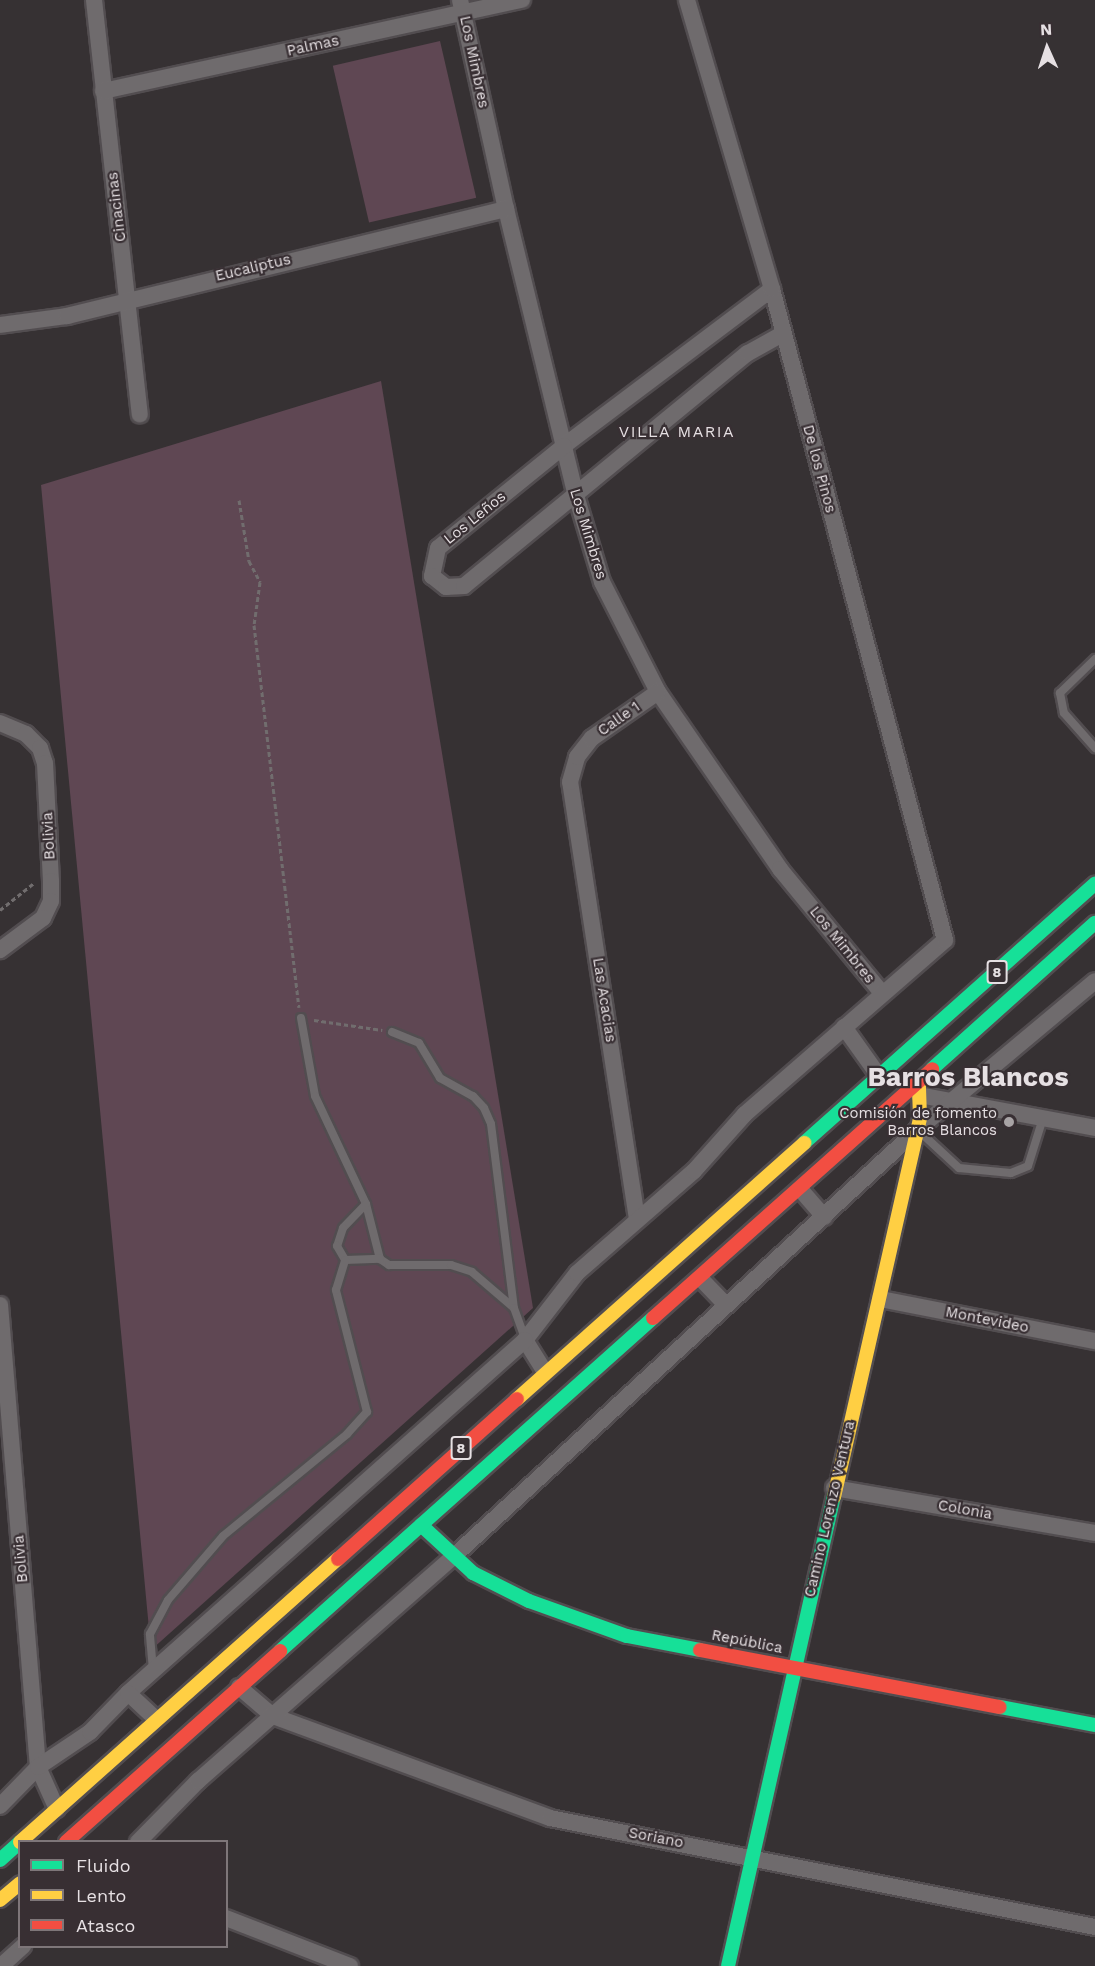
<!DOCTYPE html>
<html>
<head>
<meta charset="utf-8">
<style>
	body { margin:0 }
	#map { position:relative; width:1095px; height:1966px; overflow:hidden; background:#363133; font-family:"Work Sans",sans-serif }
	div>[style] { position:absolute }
	.green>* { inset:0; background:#5f4753; transform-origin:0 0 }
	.path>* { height:3px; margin-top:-1.5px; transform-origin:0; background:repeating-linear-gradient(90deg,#716d6e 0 4.5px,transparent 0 7.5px) }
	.roads { filter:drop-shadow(2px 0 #524d50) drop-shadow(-2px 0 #524d50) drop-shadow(0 2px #524d50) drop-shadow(0 -2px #524d50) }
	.lane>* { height:8px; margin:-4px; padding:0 4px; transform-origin:4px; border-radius:4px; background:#6f6b6d }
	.street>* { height:16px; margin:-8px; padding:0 8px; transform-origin:8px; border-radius:8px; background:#6f6b6d }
	.fast>* { height:14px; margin:-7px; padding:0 7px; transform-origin:7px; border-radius:7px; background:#16e098 }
	.slow>* { height:14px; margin:-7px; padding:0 7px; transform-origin:7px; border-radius:7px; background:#ffcf43 }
	.jam>* { height:14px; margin:-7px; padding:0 7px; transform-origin:7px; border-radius:7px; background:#f24e42 }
	.dots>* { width:16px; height:16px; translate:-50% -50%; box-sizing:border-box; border:3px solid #382f33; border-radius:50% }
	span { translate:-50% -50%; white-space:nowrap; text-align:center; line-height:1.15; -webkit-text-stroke:4.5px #382f33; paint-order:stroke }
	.shield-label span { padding:2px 4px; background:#382f33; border:2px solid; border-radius:4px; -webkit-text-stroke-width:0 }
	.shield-label { font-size:14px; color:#e6e0e3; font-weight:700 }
	.street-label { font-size:15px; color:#e6e0e3 }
	.poi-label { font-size:15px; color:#e6e0e3 }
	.right { translate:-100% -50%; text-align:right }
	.neighbourhood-label { font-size:16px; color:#e6e0e3; letter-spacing:1.5px }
	.town-label { font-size:27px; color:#e6e0e3; font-weight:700 }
	.legend { position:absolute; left:18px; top:1840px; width:210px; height:108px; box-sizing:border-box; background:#382f33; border:2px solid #7e7679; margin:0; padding:8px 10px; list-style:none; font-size:18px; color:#e6e0e3 }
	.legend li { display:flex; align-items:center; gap:12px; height:30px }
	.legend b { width:30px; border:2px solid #7e7679 }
	.north { position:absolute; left:1017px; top:18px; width:60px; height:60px; -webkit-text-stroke:4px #382f33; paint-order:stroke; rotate:357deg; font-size:16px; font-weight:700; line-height:24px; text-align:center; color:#e6e0e3 }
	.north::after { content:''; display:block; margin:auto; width:21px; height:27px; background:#e6e0e3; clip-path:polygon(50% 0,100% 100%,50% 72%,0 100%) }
</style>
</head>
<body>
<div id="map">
	<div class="green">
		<div style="left:440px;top:41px;width:161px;height:110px;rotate:77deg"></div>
		<div style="clip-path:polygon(381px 381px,533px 1308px,151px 1650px,41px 485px)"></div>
	</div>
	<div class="path">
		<div style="left:239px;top:500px;width:62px;rotate:80.7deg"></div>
		<div style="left:249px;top:561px;width:24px;rotate:62deg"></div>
		<div style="left:260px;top:582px;width:43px;rotate:97.9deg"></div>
		<div style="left:254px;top:625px;width:385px;rotate:83.3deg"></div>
		<div style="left:0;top:910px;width:43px;rotate:-38.5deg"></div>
		<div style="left:314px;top:1020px;width:69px;rotate:8.4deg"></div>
	</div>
	<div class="roads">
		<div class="lane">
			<div style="left:1095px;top:659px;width:49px;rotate:135.8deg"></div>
			<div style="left:1060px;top:693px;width:20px;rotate:79deg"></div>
			<div style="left:1064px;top:713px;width:47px;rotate:48.5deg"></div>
			<div style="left:301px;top:1018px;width:79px;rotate:79.8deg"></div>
			<div style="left:315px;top:1096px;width:119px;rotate:64.7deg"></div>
			<div style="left:366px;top:1204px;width:57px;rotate:75.7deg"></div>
			<div style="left:380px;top:1259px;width:11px;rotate:34deg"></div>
			<div style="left:389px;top:1265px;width:62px"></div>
			<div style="left:451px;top:1265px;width:22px;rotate:18deg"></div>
			<div style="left:472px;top:1272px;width:55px;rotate:40.6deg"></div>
			<div style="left:392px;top:1032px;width:29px;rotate:22deg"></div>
			<div style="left:419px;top:1043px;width:41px;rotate:59deg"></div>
			<div style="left:440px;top:1078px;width:38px;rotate:29deg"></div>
			<div style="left:473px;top:1096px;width:16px;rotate:47deg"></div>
			<div style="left:484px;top:1108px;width:17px;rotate:66deg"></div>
			<div style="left:491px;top:1124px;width:185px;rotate:82.9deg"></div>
			<div style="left:514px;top:1308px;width:33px;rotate:70deg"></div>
			<div style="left:920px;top:1132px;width:53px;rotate:42.7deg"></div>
			<div style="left:959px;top:1168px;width:52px;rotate:5.5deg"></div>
			<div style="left:1011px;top:1173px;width:18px;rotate:-22deg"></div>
			<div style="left:1028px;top:1166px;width:50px;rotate:-72.6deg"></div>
			<div style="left:366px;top:1204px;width:33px;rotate:134deg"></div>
			<div style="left:343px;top:1228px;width:19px;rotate:108deg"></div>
			<div style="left:337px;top:1246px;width:16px;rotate:60deg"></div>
			<div style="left:345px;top:1260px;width:35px;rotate:-2deg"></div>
			<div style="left:153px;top:1670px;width:36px;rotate:-95deg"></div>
			<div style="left:150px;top:1634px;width:38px;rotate:-62deg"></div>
			<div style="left:168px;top:1600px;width:84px;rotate:-49.3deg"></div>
			<div style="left:223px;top:1536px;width:161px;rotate:-39.4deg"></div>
			<div style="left:347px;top:1434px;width:30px;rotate:-48deg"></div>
			<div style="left:367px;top:1412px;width:126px;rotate:-104.3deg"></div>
			<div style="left:336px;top:1290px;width:31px;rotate:-73deg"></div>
		</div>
		<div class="street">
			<div style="left:94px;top:0;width:417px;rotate:83.7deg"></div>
			<div style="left:460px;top:0;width:214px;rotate:77.6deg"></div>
			<div style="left:506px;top:209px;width:291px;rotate:76.3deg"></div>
			<div style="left:575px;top:492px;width:94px;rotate:73.3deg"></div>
			<div style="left:602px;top:582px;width:123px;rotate:63deg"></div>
			<div style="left:658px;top:692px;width:215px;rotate:55.4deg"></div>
			<div style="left:780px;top:869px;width:161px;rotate:50.6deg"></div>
			<div style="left:103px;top:91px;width:429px;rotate:-12.3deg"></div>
			<div style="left:772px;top:289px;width:261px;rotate:143deg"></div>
			<div style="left:564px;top:446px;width:162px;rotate:141deg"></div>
			<div style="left:438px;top:548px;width:29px;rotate:102deg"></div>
			<div style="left:432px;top:576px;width:18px;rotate:38deg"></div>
			<div style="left:446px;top:587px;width:18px;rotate:-3deg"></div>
			<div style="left:464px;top:586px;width:367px;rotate:-39.4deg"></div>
			<div style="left:748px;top:353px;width:39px;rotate:-29deg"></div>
			<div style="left:0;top:325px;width:68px;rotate:-7.7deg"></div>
			<div style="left:67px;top:316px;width:452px;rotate:-13.7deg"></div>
			<div style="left:0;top:723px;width:28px;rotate:23deg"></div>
			<div style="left:26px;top:734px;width:20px;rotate:45deg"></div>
			<div style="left:40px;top:748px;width:16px;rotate:72deg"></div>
			<div style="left:45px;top:763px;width:118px;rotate:87.1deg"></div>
			<div style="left:51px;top:881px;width:20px;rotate:90deg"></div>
			<div style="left:51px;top:901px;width:19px;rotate:115deg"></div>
			<div style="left:43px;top:918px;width:54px;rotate:143.3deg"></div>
			<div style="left:844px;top:1027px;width:60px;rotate:54.5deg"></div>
			<div style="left:919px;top:1095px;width:179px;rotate:10.6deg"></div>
			<div style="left:800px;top:1189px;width:37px;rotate:49deg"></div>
			<div style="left:637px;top:1219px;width:442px;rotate:-98.7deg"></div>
			<div style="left:570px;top:782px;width:26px;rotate:-74deg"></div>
			<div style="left:577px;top:757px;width:24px;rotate:-52deg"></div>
			<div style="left:592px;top:738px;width:80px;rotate:-34.9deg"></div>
			<div style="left:700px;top:1278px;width:37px;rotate:46deg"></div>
			<div style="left:880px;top:1299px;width:219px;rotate:11.1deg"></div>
			<div style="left:0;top:1305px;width:464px;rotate:85.3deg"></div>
			<div style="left:38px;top:1767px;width:46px;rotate:65.7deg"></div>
			<div style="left:545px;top:1372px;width:38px;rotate:-122deg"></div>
			<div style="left:525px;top:1340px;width:85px;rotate:-52.2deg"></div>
			<div style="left:577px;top:1273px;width:155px;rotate:-41.1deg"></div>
			<div style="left:694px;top:1171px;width:76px;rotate:-48.2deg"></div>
			<div style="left:745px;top:1114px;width:265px;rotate:-41deg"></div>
			<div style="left:945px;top:940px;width:674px;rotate:-104.88deg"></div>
			<div style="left:772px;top:289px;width:301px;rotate:-106.4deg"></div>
			<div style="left:834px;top:1488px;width:265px;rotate:9.8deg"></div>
			<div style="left:239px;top:1687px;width:45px;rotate:40.5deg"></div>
			<div style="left:273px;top:1716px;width:295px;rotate:20.2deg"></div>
			<div style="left:550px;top:1818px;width:556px;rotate:11.31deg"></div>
			<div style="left:128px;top:1693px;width:531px;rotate:-41.64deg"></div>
			<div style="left:0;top:1806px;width:54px;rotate:-45.7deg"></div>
			<div style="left:38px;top:1767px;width:63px;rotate:-33.9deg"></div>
			<div style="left:90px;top:1732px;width:54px;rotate:-45.7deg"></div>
			<div style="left:128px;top:1693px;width:38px;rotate:43deg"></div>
			<div style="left:138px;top:1842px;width:86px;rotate:-45.5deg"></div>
			<div style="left:198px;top:1781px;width:339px;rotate:-41.3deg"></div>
			<div style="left:453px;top:1557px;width:631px;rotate:-42.62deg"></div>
			<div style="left:917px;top:1130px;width:232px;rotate:-39.9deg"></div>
			<div style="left:226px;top:1918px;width:133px;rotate:21.2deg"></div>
			<div style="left:1px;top:1966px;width:30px;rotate:-42deg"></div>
		</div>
		<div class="fast">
			<div style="left:932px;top:1069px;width:219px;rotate:-41.9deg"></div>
			<div style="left:804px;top:1143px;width:390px;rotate:-41.7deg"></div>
			<div style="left:421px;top:1525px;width:71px;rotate:42.7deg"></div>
			<div style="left:473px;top:1573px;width:63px;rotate:26.6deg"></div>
			<div style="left:529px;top:1601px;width:104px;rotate:19.7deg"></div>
			<div style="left:627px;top:1636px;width:74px;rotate:10.9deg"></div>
			<div style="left:280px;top:1651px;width:500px;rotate:-41.76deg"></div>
			<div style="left:1000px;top:1707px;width:97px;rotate:10.7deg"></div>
			<div style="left:0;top:1860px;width:27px;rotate:-42deg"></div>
			<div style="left:728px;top:1966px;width:481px;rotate:-77.3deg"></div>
		</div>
		<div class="slow">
			<div style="left:517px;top:1399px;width:385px;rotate:-41.7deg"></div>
			<div style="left:834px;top:1497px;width:390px;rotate:-77.2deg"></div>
			<div style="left:920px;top:1117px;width:36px;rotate:-92deg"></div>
			<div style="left:20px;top:1842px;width:426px;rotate:-41.7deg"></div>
			<div style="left:0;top:1900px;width:26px;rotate:-40deg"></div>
		</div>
		<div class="jam">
			<div style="left:653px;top:1318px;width:374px;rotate:-41.7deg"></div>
			<div style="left:338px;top:1559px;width:240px;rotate:-41.8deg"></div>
			<div style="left:700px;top:1650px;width:305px;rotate:10.8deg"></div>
			<div style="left:66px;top:1842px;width:287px;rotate:-41.7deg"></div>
		</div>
	</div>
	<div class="dots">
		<div style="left:1009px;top:1122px;background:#a8a3a5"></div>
	</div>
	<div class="shield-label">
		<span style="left:997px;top:972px">8</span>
		<span style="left:461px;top:1448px">8</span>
	</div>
	<div class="street-label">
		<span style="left:313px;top:46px;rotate:-12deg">Palmas</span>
		<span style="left:474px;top:62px;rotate:78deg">Los Mimbres</span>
		<span style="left:117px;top:207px;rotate:-97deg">Cinacinas</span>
		<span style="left:253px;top:268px;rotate:-13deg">Eucaliptus</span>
		<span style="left:819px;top:469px;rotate:75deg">De los Pinos</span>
		<span style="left:475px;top:518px;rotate:-39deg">Los Leños</span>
		<span style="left:588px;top:534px;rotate:73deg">Los Mimbres</span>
		<span style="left:619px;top:719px;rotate:-35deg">Calle 1</span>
		<span style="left:49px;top:836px;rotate:-93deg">Bolivia</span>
		<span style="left:842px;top:945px;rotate:51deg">Los Mimbres</span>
		<span style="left:604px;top:1000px;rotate:81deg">Las Acacias</span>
		<span style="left:987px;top:1320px;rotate:11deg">Montevideo</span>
		<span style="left:830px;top:1509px;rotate:-77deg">Camino Lorenzo Ventura</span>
		<span style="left:965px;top:1510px;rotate:10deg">Colonia</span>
		<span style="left:21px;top:1559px;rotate:-95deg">Bolivia</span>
		<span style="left:747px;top:1642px;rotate:11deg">República</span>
		<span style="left:656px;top:1838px;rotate:11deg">Soriano</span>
	</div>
	<div class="poi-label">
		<span class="right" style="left:997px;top:1122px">Comisión de fomento<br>Barros Blancos</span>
	</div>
	<div class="neighbourhood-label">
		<span style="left:677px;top:432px">VILLA MARIA</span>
	</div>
	<div class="town-label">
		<span style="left:968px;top:1078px">Barros Blancos</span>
	</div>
	<ul class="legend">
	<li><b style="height:8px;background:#16e098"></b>Fluido</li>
	<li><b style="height:8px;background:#ffcf43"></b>Lento</li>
	<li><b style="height:8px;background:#f24e42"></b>Atasco</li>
	</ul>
	<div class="north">N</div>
</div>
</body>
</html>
